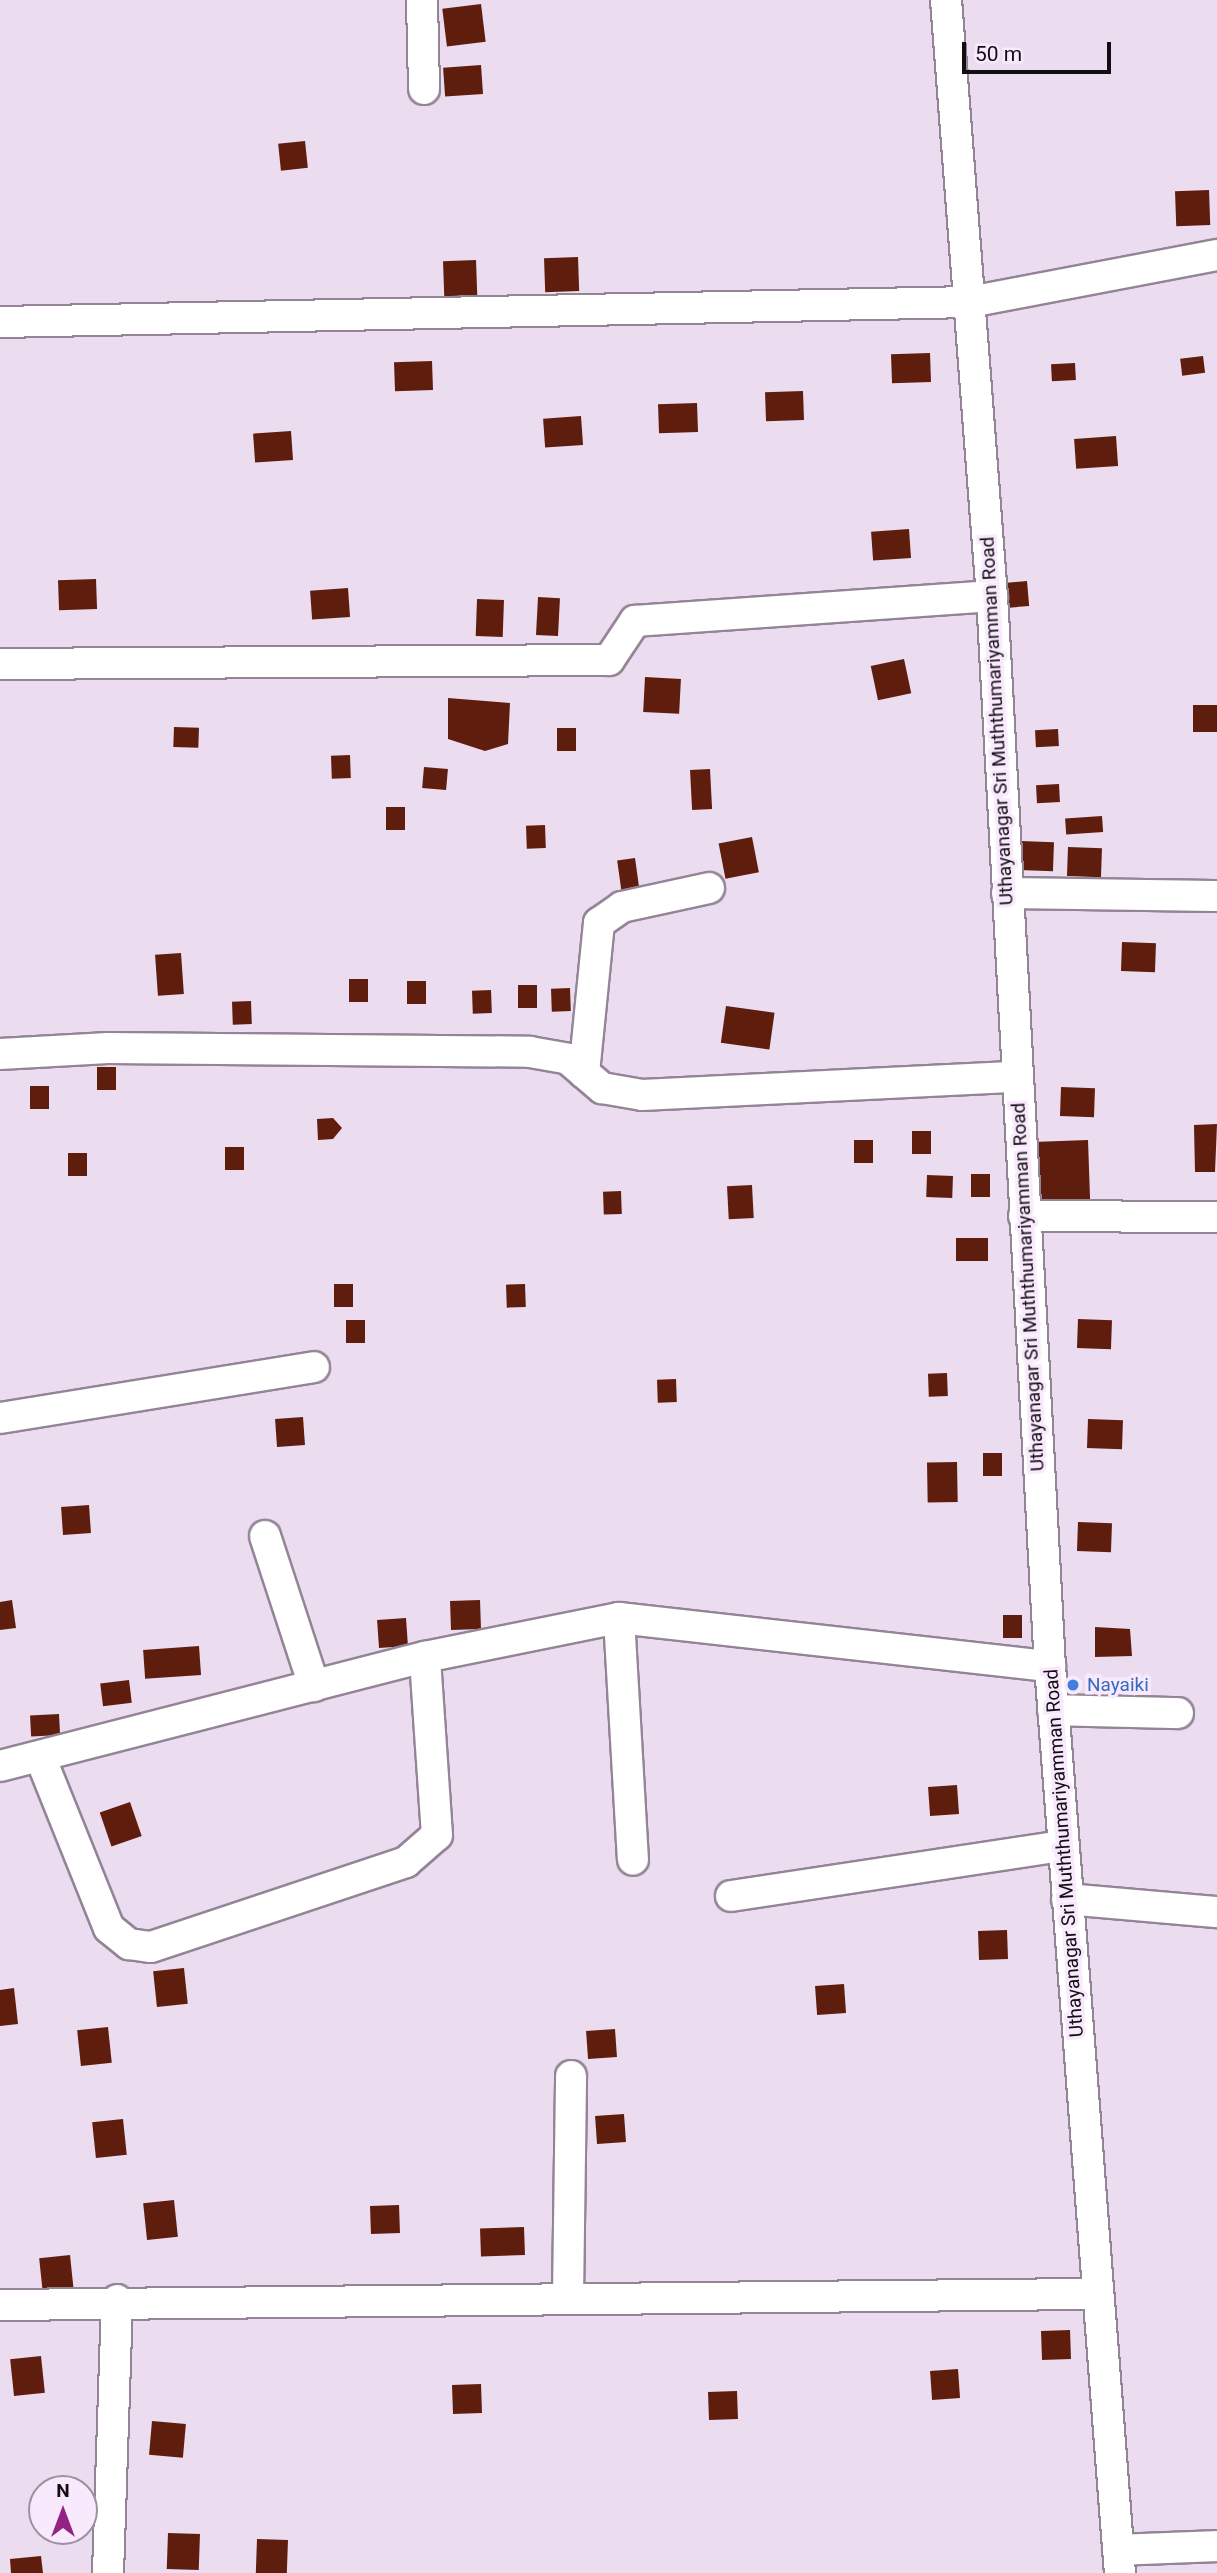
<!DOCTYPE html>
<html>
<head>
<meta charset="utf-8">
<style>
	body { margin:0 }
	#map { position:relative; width:1217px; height:2573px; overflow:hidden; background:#ebdcef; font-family:Roboto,sans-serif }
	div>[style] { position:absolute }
	.building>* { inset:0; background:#5f1d0e; transform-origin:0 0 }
	.roads { filter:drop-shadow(2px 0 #938596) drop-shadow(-2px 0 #938596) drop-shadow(0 2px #938596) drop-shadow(0 -2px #938596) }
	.minor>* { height:30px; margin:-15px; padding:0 15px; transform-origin:15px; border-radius:15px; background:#fff }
	.dots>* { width:19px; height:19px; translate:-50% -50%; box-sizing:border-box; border:4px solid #f9e9fc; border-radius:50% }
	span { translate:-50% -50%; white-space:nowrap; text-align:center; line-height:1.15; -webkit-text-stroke:7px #f9e9fc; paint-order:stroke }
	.street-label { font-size:19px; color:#130e14 }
	.shop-label { font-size:19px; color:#366cbe }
	.left { translate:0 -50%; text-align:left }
	.north { position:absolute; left:28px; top:2475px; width:70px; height:70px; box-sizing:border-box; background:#f9e9fc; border:2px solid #9d919f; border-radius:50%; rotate:0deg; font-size:19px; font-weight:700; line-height:28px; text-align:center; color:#130e14 }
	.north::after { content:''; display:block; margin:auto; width:24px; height:32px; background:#932383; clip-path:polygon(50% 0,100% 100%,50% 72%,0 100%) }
	.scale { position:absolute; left:962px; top:42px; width:149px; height:32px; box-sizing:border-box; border:4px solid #130e14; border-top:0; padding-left:9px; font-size:21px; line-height:24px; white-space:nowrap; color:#130e14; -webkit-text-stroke:5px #f9e9fc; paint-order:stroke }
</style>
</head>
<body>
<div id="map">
	<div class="building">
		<div style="left:481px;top:4px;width:38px;height:39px;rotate:83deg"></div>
		<div style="left:481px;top:65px;width:29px;height:38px;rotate:86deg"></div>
		<div style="left:305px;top:141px;width:27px;height:27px;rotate:84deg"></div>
		<div style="left:1209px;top:190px;width:35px;height:34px;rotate:88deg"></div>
		<div style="left:578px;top:257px;width:34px;height:34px;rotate:88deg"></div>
		<div style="left:476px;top:260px;width:35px;height:33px;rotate:88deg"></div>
		<div style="left:930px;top:353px;width:29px;height:39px;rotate:88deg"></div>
		<div style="left:1203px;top:356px;width:17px;height:23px;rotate:83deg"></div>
		<div style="left:432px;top:361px;width:29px;height:38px;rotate:88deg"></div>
		<div style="left:1075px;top:363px;width:17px;height:24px;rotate:87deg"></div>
		<div style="left:803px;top:391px;width:29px;height:38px;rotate:88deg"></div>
		<div style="left:697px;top:403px;width:29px;height:39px;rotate:88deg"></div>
		<div style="left:581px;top:416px;width:29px;height:38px;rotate:86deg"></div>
		<div style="left:291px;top:431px;width:29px;height:38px;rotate:86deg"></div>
		<div style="left:1116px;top:436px;width:30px;height:42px;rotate:86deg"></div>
		<div style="left:909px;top:529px;width:29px;height:38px;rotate:86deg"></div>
		<div style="left:96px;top:579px;width:30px;height:38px;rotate:88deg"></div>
		<div style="left:1027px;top:581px;width:25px;height:23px;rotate:85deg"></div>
		<div style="left:348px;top:588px;width:29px;height:38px;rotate:86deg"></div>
		<div style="left:538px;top:597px;width:22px;height:38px;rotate:3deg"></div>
		<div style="left:477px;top:599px;width:27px;height:37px;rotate:2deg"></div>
		<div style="left:904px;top:659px;width:35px;height:34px;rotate:78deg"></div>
		<div style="left:645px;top:677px;width:36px;height:35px;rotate:3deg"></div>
		<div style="clip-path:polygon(448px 698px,510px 703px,508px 744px,485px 751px,448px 739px)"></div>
		<div style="left:1217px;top:705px;width:27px;height:24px;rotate:90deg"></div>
		<div style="left:174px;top:727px;width:25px;height:20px;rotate:2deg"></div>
		<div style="left:576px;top:728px;width:23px;height:19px;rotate:90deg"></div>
		<div style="left:1058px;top:729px;width:17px;height:23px;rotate:87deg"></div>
		<div style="left:350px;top:755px;width:23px;height:19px;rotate:88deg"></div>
		<div style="left:424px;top:767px;width:24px;height:21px;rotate:5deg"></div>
		<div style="left:710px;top:769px;width:40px;height:20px;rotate:87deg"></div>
		<div style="left:1059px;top:784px;width:18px;height:23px;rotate:87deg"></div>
		<div style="left:405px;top:807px;width:23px;height:19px;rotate:90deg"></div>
		<div style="left:1102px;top:816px;width:16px;height:37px;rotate:86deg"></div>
		<div style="left:545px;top:825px;width:23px;height:19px;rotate:88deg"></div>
		<div style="left:752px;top:837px;width:36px;height:34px;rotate:79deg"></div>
		<div style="left:1020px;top:841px;width:34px;height:29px;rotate:2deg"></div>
		<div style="left:1068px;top:847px;width:34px;height:29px;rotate:2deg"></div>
		<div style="left:635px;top:858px;width:34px;height:18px;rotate:82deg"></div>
		<div style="left:1122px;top:942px;width:34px;height:29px;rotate:2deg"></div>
		<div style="left:181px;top:953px;width:41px;height:26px;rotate:86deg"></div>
		<div style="left:349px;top:979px;width:19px;height:23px"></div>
		<div style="left:407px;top:981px;width:19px;height:23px"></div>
		<div style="left:518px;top:985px;width:19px;height:23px"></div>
		<div style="left:570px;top:988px;width:23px;height:19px;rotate:88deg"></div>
		<div style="left:491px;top:990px;width:23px;height:19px;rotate:88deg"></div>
		<div style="left:251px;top:1001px;width:23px;height:19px;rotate:88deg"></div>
		<div style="left:726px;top:1006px;width:49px;height:37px;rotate:8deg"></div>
		<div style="left:97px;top:1067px;width:19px;height:23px"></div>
		<div style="left:30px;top:1086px;width:19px;height:23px"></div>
		<div style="left:1061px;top:1087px;width:34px;height:29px;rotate:2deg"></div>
		<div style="clip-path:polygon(333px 1118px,342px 1128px,333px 1139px,318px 1140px,317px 1119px)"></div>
		<div style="clip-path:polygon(1217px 1124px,1215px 1172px,1195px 1172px,1194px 1125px)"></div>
		<div style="left:912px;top:1131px;width:19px;height:23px"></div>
		<div style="left:873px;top:1140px;width:23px;height:19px;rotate:90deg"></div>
		<div style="left:1088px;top:1140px;width:66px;height:55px;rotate:88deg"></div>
		<div style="left:225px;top:1147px;width:19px;height:23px"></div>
		<div style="left:87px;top:1153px;width:23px;height:19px;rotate:90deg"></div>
		<div style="left:971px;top:1174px;width:19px;height:23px"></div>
		<div style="left:927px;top:1175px;width:26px;height:22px;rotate:2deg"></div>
		<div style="left:752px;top:1185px;width:33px;height:25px;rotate:87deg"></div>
		<div style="left:621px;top:1191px;width:23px;height:18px;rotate:88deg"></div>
		<div style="left:956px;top:1238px;width:32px;height:23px"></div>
		<div style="left:353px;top:1284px;width:23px;height:19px;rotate:90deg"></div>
		<div style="left:525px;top:1284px;width:23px;height:19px;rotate:88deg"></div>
		<div style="left:1078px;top:1319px;width:34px;height:29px;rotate:2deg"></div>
		<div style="left:346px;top:1320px;width:19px;height:23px"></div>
		<div style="left:947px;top:1373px;width:23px;height:19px;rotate:88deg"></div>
		<div style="left:676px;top:1379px;width:23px;height:19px;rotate:88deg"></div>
		<div style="left:303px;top:1417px;width:28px;height:28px;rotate:86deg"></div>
		<div style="left:1088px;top:1419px;width:35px;height:29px;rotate:2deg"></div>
		<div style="left:1002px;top:1453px;width:23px;height:19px;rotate:90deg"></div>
		<div style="left:957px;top:1462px;width:40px;height:30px;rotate:89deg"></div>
		<div style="left:89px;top:1505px;width:28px;height:28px;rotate:86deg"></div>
		<div style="left:1078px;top:1522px;width:34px;height:29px;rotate:2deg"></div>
		<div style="clip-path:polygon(12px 1600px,16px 1628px,0 1630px,0 1602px)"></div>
		<div style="left:480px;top:1600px;width:29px;height:30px;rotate:88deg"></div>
		<div style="left:1003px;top:1615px;width:19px;height:23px"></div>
		<div style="left:406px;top:1618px;width:28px;height:29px;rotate:86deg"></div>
		<div style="clip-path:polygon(1095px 1627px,1130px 1629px,1132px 1656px,1095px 1657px)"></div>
		<div style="left:199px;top:1646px;width:29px;height:56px;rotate:86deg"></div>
		<div style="left:129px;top:1680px;width:23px;height:29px;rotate:83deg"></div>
		<div style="left:59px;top:1714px;width:21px;height:29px;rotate:87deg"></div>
		<div style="left:957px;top:1785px;width:29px;height:29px;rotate:86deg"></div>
		<div style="left:130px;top:1802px;width:36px;height:32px;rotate:71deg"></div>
		<div style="left:1007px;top:1930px;width:29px;height:29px;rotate:88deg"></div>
		<div style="left:184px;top:1968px;width:36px;height:31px;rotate:84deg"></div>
		<div style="left:844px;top:1984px;width:29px;height:29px;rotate:86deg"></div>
		<div style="clip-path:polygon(14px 1988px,18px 2024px,0 2026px,0 1990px)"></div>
		<div style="left:108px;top:2027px;width:36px;height:31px;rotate:84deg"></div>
		<div style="left:615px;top:2029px;width:28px;height:29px;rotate:86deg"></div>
		<div style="left:624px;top:2114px;width:28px;height:29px;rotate:86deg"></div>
		<div style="left:123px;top:2119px;width:36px;height:31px;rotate:84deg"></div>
		<div style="left:174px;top:2200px;width:37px;height:31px;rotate:84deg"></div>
		<div style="left:399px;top:2205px;width:28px;height:29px;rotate:88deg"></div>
		<div style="left:524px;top:2227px;width:28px;height:44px;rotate:88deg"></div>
		<div style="left:70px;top:2255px;width:36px;height:31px;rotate:84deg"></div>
		<div style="left:1070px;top:2330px;width:29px;height:29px;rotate:88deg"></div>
		<div style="left:41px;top:2356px;width:37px;height:31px;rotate:84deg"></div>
		<div style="left:958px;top:2369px;width:29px;height:28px;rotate:86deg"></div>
		<div style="left:481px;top:2384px;width:29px;height:29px;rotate:88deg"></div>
		<div style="left:737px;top:2391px;width:28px;height:29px;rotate:88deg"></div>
		<div style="left:152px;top:2421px;width:34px;height:34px;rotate:5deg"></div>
		<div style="left:168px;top:2533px;width:32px;height:36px;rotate:2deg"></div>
		<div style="left:257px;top:2539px;width:31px;height:34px;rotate:2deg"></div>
		<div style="clip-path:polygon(41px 2556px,43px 2573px,11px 2573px,10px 2559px)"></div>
	</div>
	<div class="roads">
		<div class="minor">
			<div style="left:422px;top:0;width:89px;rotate:88.7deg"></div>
			<div style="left:946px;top:0;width:598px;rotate:85.59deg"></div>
			<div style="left:992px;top:596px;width:1072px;rotate:86.9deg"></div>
			<div style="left:1050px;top:1666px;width:910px;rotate:85.59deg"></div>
			<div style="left:0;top:322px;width:970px;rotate:-1.18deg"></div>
			<div style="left:970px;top:302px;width:251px;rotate:-10.8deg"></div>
			<div style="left:0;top:664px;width:609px;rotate:-0.38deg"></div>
			<div style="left:609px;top:660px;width:47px;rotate:-56.3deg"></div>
			<div style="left:635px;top:621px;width:358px;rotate:-4deg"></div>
			<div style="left:1007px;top:893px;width:210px;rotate:0.8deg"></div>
			<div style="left:0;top:1054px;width:108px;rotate:-3.2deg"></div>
			<div style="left:108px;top:1048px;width:422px;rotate:0.5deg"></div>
			<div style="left:530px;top:1052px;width:39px;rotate:10deg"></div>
			<div style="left:568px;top:1059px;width:45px;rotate:40.5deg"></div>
			<div style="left:602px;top:1088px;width:41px;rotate:9.9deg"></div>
			<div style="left:642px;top:1095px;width:374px;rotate:-2.8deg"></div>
			<div style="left:584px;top:1073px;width:151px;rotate:-84.3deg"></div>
			<div style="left:599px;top:923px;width:28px;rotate:-35deg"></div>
			<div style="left:622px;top:907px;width:89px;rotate:-12.3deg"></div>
			<div style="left:1024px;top:1216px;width:193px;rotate:0.3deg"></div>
			<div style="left:0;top:1418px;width:318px;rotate:-9.2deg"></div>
			<div style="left:265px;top:1536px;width:158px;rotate:71.9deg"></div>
			<div style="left:619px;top:1618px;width:242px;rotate:86.7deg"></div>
			<div style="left:1053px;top:1710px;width:125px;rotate:1.4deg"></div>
			<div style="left:41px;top:1759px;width:182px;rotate:68.1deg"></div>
			<div style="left:109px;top:1928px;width:26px;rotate:39deg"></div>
			<div style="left:129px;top:1944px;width:22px;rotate:8deg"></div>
			<div style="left:151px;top:1947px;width:269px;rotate:-18.4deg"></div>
			<div style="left:406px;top:1862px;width:41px;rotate:-41.1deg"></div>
			<div style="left:437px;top:1835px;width:178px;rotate:-93.9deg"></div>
			<div style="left:0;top:1766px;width:439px;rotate:-14.4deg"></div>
			<div style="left:425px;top:1657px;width:198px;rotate:-11.4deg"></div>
			<div style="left:619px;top:1618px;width:434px;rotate:6.4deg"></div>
			<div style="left:731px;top:1896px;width:336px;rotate:-8.6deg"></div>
			<div style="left:1067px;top:1899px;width:151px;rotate:5deg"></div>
			<div style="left:568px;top:2297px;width:221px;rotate:-89.2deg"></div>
			<div style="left:0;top:2305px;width:1096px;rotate:-0.58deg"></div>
			<div style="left:1118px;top:2550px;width:99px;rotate:-2.3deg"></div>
			<div style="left:108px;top:2573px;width:273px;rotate:-88.1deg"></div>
		</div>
	</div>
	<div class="dots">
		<div style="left:1073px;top:1685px;background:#3f7fe0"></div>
	</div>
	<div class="street-label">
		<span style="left:997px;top:721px;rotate:-93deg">Uthayanagar Sri Muththumariyamman Road</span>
		<span style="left:1028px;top:1287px;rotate:-93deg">Uthayanagar Sri Muththumariyamman Road</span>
		<span style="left:1064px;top:1853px;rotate:-94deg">Uthayanagar Sri Muththumariyamman Road</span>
	</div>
	<div class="shop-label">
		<span class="left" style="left:1087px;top:1685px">Nayaiki</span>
	</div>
	<div class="north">N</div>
	<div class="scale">50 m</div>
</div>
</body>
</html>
